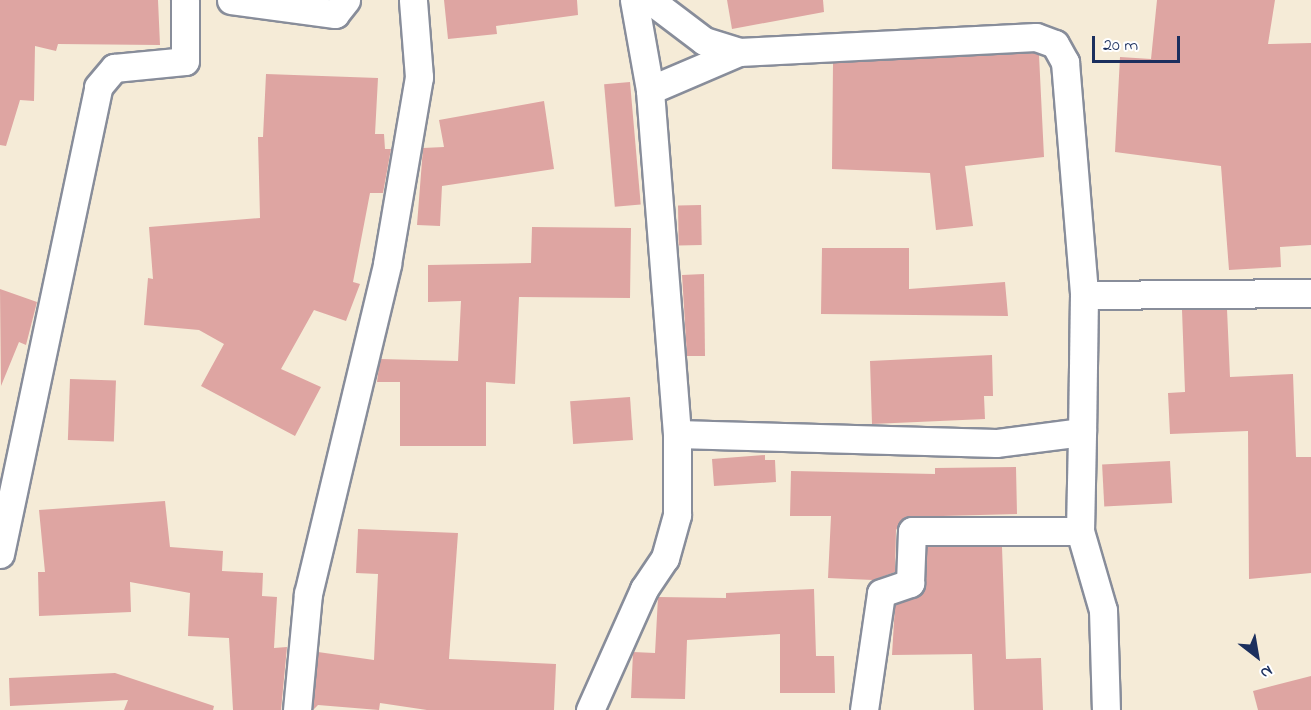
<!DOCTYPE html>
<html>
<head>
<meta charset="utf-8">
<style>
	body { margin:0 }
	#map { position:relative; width:1311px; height:710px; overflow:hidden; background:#f5ebd7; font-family:"Indie Flower",sans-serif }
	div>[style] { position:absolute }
	.building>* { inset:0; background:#dea5a2; transform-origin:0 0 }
	.roads { filter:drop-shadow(2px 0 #888d9a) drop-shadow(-2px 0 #888d9a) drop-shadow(0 2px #888d9a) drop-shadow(0 -2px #888d9a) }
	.street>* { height:27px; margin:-13.5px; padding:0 13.5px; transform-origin:13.5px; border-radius:13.5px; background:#fff }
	span { translate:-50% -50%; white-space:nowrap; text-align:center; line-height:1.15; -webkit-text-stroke:6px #fff; paint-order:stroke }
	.north { position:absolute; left:1227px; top:626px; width:60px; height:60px; -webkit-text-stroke:4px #fff; paint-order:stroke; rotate:149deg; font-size:16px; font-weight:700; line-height:24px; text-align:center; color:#1b2f5e }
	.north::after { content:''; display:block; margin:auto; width:21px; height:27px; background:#1b2f5e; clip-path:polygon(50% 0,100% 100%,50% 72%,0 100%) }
	.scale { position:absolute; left:1092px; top:36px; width:88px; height:27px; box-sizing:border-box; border:3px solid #1b2f5e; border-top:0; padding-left:8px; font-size:18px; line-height:21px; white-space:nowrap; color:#1b2f5e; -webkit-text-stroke:4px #fff; paint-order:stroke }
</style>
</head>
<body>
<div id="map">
	<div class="building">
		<div style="clip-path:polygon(0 0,158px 0,160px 45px,58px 44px,56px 51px,35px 46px,34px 101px,20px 100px,6px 146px,0 145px)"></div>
		<div style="clip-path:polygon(444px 0,577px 0,578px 15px,496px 26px,497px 34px,448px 39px)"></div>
		<div style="clip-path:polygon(727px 0,823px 0,824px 12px,732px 29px)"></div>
		<div style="clip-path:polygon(1157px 0,1275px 0,1268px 44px,1311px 43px,1311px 245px,1280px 247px,1281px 267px,1229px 270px,1221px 166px,1115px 152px,1120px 57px,1151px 59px)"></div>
		<div style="clip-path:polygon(1034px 53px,1039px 55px,1044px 157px,965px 166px,973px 226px,936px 230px,930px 173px,832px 169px,833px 63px)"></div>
		<div style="clip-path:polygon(266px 74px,378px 78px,375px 134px,384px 134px,385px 149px,391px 149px,383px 193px,370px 193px,353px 282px,360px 284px,346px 321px,314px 310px,281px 369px,321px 387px,295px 436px,201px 386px,224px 344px,199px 330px,144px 325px,148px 278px,153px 279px,149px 227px,260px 218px,258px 137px,263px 137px)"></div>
		<div style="left:630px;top:82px;width:123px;height:26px;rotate:85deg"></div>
		<div style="clip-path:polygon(544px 101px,554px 169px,442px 186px,440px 226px,417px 225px,423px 148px,444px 147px,439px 120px)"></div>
		<div style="left:701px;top:205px;width:40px;height:23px;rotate:89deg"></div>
		<div style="clip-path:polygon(532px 227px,631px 228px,630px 298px,519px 297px,515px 384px,486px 382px,486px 446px,400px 446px,400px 382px,377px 382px,380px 359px,458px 361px,461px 301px,428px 302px,428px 265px,531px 263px)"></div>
		<div style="clip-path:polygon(822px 248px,909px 248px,909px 289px,1005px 282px,1008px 316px,821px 314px)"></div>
		<div style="clip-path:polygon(704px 274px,705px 356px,687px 356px,682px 275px)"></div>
		<div style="clip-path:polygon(0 289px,37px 302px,26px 345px,19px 342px,1px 386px)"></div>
		<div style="clip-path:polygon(1227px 309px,1230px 377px,1293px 374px,1296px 457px,1311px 457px,1311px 573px,1249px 579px,1248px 431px,1170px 434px,1168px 393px,1185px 392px,1182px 310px)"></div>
		<div style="clip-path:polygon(992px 355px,993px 396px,984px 396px,985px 419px,872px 424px,870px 361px)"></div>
		<div style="left:70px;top:379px;width:46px;height:61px;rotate:2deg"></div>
		<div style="left:630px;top:397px;width:43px;height:60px;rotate:86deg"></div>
		<div style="clip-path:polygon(765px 455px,765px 460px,775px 460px,776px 482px,714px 486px,712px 459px)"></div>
		<div style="left:1170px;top:461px;width:42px;height:68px;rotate:87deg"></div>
		<div style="clip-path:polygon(1016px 467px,1017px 514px,905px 517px,896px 530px,895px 572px,873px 580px,828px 578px,831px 516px,790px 516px,791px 471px,935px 474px,935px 468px)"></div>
		<div style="clip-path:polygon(165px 501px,170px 547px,223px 551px,222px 571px,263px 573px,262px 596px,277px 597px,274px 648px,287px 647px,281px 710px,233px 710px,229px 638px,188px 636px,190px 593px,130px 582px,131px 612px,39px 616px,38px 572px,45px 572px,39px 510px)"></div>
		<div style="clip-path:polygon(358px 529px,458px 533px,449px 659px,556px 664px,554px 710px,427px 710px,380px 703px,379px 710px,318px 705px,313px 710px,318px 652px,374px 660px,378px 574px,356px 573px)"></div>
		<div style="clip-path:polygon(927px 547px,1002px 547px,1006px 659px,1041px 658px,1043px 710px,974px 710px,972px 654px,892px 655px,895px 605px,923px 592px)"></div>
		<div style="clip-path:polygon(814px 589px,816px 656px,834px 656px,835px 693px,780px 693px,780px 634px,687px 640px,685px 699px,631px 698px,633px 652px,655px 653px,658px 597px,726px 598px,726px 593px)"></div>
		<div style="clip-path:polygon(115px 673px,214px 706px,213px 710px,124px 710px,128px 700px,10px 706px,9px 678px)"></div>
		<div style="clip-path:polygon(1311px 676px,1311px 710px,1258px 710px,1253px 691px)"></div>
	</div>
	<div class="roads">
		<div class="street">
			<div style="left:231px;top:0;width:105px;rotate:7.7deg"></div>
			<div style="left:335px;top:14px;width:18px;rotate:-52deg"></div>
			<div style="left:650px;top:0;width:68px;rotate:37.2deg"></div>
			<div style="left:704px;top:41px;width:37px;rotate:17deg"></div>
			<div style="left:650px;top:90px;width:97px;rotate:-23.1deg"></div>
			<div style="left:739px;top:52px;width:297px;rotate:-2.9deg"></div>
			<div style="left:1036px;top:37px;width:20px;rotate:20deg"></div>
			<div style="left:1055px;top:44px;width:21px;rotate:61deg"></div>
			<div style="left:1065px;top:62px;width:234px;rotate:85.3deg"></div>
			<div style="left:1084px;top:295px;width:137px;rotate:90.8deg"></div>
			<div style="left:1082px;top:432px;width:87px;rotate:172.7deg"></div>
			<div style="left:996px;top:443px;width:319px;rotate:-178.4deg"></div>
			<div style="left:1084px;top:295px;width:227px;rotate:-0.5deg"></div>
			<div style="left:1080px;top:531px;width:82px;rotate:73.8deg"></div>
			<div style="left:1103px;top:610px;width:100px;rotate:88.3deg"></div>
			<div style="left:0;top:554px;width:477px;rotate:-78.1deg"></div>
			<div style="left:98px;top:87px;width:25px;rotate:-50deg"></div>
			<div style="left:114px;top:68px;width:71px;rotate:-5.6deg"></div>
			<div style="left:185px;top:61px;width:61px;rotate:-90deg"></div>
			<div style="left:297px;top:710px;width:117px;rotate:-84.6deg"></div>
			<div style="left:308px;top:594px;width:339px;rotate:-76.5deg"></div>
			<div style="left:387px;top:264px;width:190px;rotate:-80.3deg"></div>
			<div style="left:419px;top:77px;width:77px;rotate:-94.5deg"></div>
			<div style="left:590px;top:710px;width:133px;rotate:-65.9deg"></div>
			<div style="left:644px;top:589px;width:37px;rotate:-56deg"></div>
			<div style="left:665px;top:558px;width:45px;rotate:-74.4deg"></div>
			<div style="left:677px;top:515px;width:81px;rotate:-90deg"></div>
			<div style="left:677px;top:434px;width:345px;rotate:-94.5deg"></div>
			<div style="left:650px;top:90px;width:91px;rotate:-100.1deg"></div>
			<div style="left:864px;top:710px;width:118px;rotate:-81.7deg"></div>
			<div style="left:881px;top:593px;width:31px;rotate:-19deg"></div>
			<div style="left:910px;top:583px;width:52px;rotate:-87.8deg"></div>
			<div style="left:912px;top:531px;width:168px"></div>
			<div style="left:1080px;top:531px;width:99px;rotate:-88.8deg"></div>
		</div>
	</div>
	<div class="north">N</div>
	<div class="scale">20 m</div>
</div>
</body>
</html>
